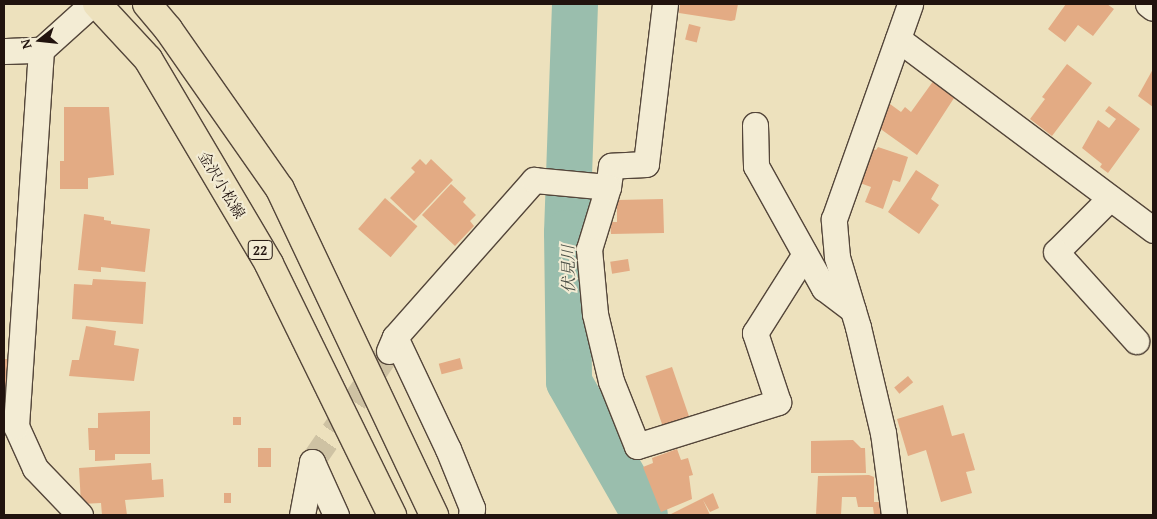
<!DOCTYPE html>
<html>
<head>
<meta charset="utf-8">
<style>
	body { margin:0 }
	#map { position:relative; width:1157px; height:519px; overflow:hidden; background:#ede1bd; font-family:"Gentium Book Plus","Noto Serif JP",serif }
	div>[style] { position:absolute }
	.river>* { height:46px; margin:-23px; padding:0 23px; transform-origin:23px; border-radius:23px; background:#9abead }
	.building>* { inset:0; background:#e3ab84; transform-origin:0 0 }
	.street-tunnel>* { height:25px; margin-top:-12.5px; transform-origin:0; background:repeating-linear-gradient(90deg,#cec2a3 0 25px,transparent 0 37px) }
	.roads { filter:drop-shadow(1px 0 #54463a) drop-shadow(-1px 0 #54463a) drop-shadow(0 1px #54463a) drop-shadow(0 -1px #54463a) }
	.street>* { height:25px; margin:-12.5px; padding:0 12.5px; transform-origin:12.5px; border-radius:12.5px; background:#f3ecd4 }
	.primary>* { height:28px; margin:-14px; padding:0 14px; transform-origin:14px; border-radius:14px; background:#ede1bd }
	span { translate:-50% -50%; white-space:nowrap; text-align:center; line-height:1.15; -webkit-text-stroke:4px #f3ecd4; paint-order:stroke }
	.shield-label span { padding:1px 4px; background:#f3ecd4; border:1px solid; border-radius:4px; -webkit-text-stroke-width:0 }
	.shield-label { font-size:14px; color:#21130e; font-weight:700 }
	.street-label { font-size:15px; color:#21130e }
	.water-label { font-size:16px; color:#4b4f46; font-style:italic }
	.frame { position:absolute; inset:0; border:5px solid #21130e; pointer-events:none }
	.north { position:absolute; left:15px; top:15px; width:50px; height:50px; -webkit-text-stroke:4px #f3ecd4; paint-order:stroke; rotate:254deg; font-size:14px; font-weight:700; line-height:20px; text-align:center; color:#21130e }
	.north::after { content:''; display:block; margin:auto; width:18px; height:22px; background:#21130e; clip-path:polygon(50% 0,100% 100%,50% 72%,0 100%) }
</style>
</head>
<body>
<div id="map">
	<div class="river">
		<div style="left:575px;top:4px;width:229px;rotate:92deg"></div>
		<div style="left:567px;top:233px;width:149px;rotate:89.2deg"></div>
		<div style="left:569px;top:382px;width:153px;rotate:60.3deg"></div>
	</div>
	<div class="building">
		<div style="clip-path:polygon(680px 4px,738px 4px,735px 20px,731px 21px,679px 13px)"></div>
		<div style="clip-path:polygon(1066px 4px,1107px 4px,1114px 9px,1093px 36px,1078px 25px,1065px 42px,1048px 29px)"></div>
		<div style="left:689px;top:24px;width:12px;height:16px;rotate:14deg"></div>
		<div style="clip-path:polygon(1067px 64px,1092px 83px,1052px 136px,1030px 119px,1045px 99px,1042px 97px)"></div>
		<div style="clip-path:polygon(1153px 69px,1153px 107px,1138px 96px)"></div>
		<div style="clip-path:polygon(934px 80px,956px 95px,917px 155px,875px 125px,890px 104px,901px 112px,905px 107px,911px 112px)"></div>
		<div style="clip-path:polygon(1109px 106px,1140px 129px,1108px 173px,1100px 167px,1102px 164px,1082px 148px,1098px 120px,1109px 128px,1116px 119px,1105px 111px)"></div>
		<div style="clip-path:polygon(64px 107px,109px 107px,114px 175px,88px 178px,88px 189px,60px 189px,60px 161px,64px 161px)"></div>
		<div style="clip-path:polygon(868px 147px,876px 150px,878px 147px,908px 157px,900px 182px,893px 180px,883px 209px,865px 202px,871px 187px,860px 183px,864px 171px,860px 170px)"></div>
		<div style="clip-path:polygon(420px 159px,426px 165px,431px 159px,453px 180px,414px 221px,390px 198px,415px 172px,411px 168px)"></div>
		<div style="clip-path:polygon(916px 170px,939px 185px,931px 199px,939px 205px,919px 234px,888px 212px)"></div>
		<div style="clip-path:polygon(451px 184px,466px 198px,463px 202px,476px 215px,470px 221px,474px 226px,455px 246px,422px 215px)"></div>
		<div style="left:385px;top:198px;width:43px;height:41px;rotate:41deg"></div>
		<div style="clip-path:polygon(663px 199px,664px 233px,611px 234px,610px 222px,617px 222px,617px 200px)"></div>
		<div style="clip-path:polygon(84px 214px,104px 217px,104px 220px,111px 221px,111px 224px,150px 229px,145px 272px,101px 267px,101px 272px,78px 270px)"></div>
		<div style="left:628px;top:259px;width:12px;height:18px;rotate:81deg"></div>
		<div style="clip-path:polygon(93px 279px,146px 282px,143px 324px,72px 319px,74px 284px,92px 285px)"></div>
		<div style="clip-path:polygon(86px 326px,116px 331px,114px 345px,139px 349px,134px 381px,69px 376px,72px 360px,79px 360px)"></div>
		<div style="left:460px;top:358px;width:11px;height:22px;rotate:75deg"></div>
		<div style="clip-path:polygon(4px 359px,11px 359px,6px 411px,4px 411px)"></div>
		<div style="left:672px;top:367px;width:59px;height:28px;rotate:71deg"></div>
		<div style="left:908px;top:376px;width:8px;height:18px;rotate:50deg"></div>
		<div style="clip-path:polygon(943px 405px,952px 436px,964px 433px,975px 470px,966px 472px,972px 493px,941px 502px,926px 450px,908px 456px,897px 419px)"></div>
		<div style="clip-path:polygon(150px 411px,150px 454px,115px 454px,115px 460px,95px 461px,95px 450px,89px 450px,88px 428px,98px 428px,98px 413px)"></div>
		<div style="left:233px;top:417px;width:8px;height:8px"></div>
		<div style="clip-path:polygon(853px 440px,861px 448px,865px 448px,866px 473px,811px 473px,811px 441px)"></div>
		<div style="left:258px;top:448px;width:13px;height:19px"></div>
		<div style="clip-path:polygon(677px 449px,681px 460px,688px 458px,693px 475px,689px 476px,692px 499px,661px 512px,643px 467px,653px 463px,652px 458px)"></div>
		<div style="clip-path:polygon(151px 463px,152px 480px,163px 479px,164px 497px,125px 500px,127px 515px,102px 515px,101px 503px,81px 504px,79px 468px)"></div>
		<div style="clip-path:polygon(869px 475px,874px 477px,874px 502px,884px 502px,884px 515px,874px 515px,873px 507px,858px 507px,856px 497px,842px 497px,841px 515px,816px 515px,818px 476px)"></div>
		<div style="left:224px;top:493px;width:7px;height:10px"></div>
		<div style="clip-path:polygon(713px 493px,719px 508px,710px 512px,703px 500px,710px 515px,669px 515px)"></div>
	</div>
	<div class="street-tunnel">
		<div style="left:312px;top:462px;width:135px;rotate:-55.3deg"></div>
	</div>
	<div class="roads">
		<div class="street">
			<div style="left:665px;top:4px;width:161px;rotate:96.8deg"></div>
			<div style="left:646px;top:164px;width:35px;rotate:177deg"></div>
			<div style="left:611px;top:166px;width:21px;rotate:98deg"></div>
			<div style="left:608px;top:187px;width:65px;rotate:107deg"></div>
			<div style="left:589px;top:249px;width:65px;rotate:84.7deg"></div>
			<div style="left:595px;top:314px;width:69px;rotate:76.6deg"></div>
			<div style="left:611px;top:381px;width:70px;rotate:68.2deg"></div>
			<div style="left:637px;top:446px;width:148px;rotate:-17.3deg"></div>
			<div style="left:778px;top:402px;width:73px;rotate:-108.4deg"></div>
			<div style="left:755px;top:333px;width:93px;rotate:-57.7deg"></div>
			<div style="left:1148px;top:4px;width:6px;rotate:39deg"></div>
			<div style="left:898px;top:39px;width:319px;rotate:36.8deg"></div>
			<div style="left:4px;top:51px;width:37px;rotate:-2deg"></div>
			<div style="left:755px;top:125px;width:41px;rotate:88.6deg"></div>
			<div style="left:756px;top:166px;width:140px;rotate:60.9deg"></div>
			<div style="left:824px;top:288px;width:36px;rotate:37deg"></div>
			<div style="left:1110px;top:198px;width:76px;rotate:135deg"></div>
			<div style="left:1056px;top:252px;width:120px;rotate:48deg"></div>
			<div style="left:395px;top:337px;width:124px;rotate:64.7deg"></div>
			<div style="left:448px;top:449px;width:64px;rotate:67.9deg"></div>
			<div style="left:472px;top:508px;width:7px;rotate:98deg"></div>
			<div style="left:389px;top:351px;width:15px;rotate:-67deg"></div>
			<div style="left:395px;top:337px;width:210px;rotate:-48.5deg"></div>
			<div style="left:534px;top:180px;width:74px;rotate:5.4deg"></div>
			<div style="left:312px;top:462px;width:58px;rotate:65.6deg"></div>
			<div style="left:80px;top:515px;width:65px;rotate:-133.8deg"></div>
			<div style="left:35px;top:468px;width:46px;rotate:-114.3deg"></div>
			<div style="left:16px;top:426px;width:377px;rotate:-86.2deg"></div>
			<div style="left:41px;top:50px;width:69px;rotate:-42deg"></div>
			<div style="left:302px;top:515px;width:54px;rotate:-79.3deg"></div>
			<div style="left:894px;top:515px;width:83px;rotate:-97.6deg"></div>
			<div style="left:883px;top:433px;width:109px;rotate:-103.3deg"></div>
			<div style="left:858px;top:327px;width:73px;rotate:-106.7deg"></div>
			<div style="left:837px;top:257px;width:38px;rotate:-95deg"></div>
			<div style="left:834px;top:219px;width:228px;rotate:-70.5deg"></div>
		</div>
		<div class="primary">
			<div style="left:97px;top:4px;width:75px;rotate:47.2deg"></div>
			<div style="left:148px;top:59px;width:238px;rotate:59.4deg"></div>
			<div style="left:269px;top:264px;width:280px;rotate:63.9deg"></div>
			<div style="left:147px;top:4px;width:33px;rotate:50deg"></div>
			<div style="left:168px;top:29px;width:195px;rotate:55deg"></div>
			<div style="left:280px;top:189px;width:361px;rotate:64.7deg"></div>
		</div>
	</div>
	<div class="shield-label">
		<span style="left:260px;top:250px">22</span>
	</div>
	<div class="street-label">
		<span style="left:222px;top:185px;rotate:59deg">金沢小松線</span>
	</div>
	<div class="water-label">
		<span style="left:568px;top:269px;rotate:-91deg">伏見川</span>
	</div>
	<div class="frame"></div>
	<div class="north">N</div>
</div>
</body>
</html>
